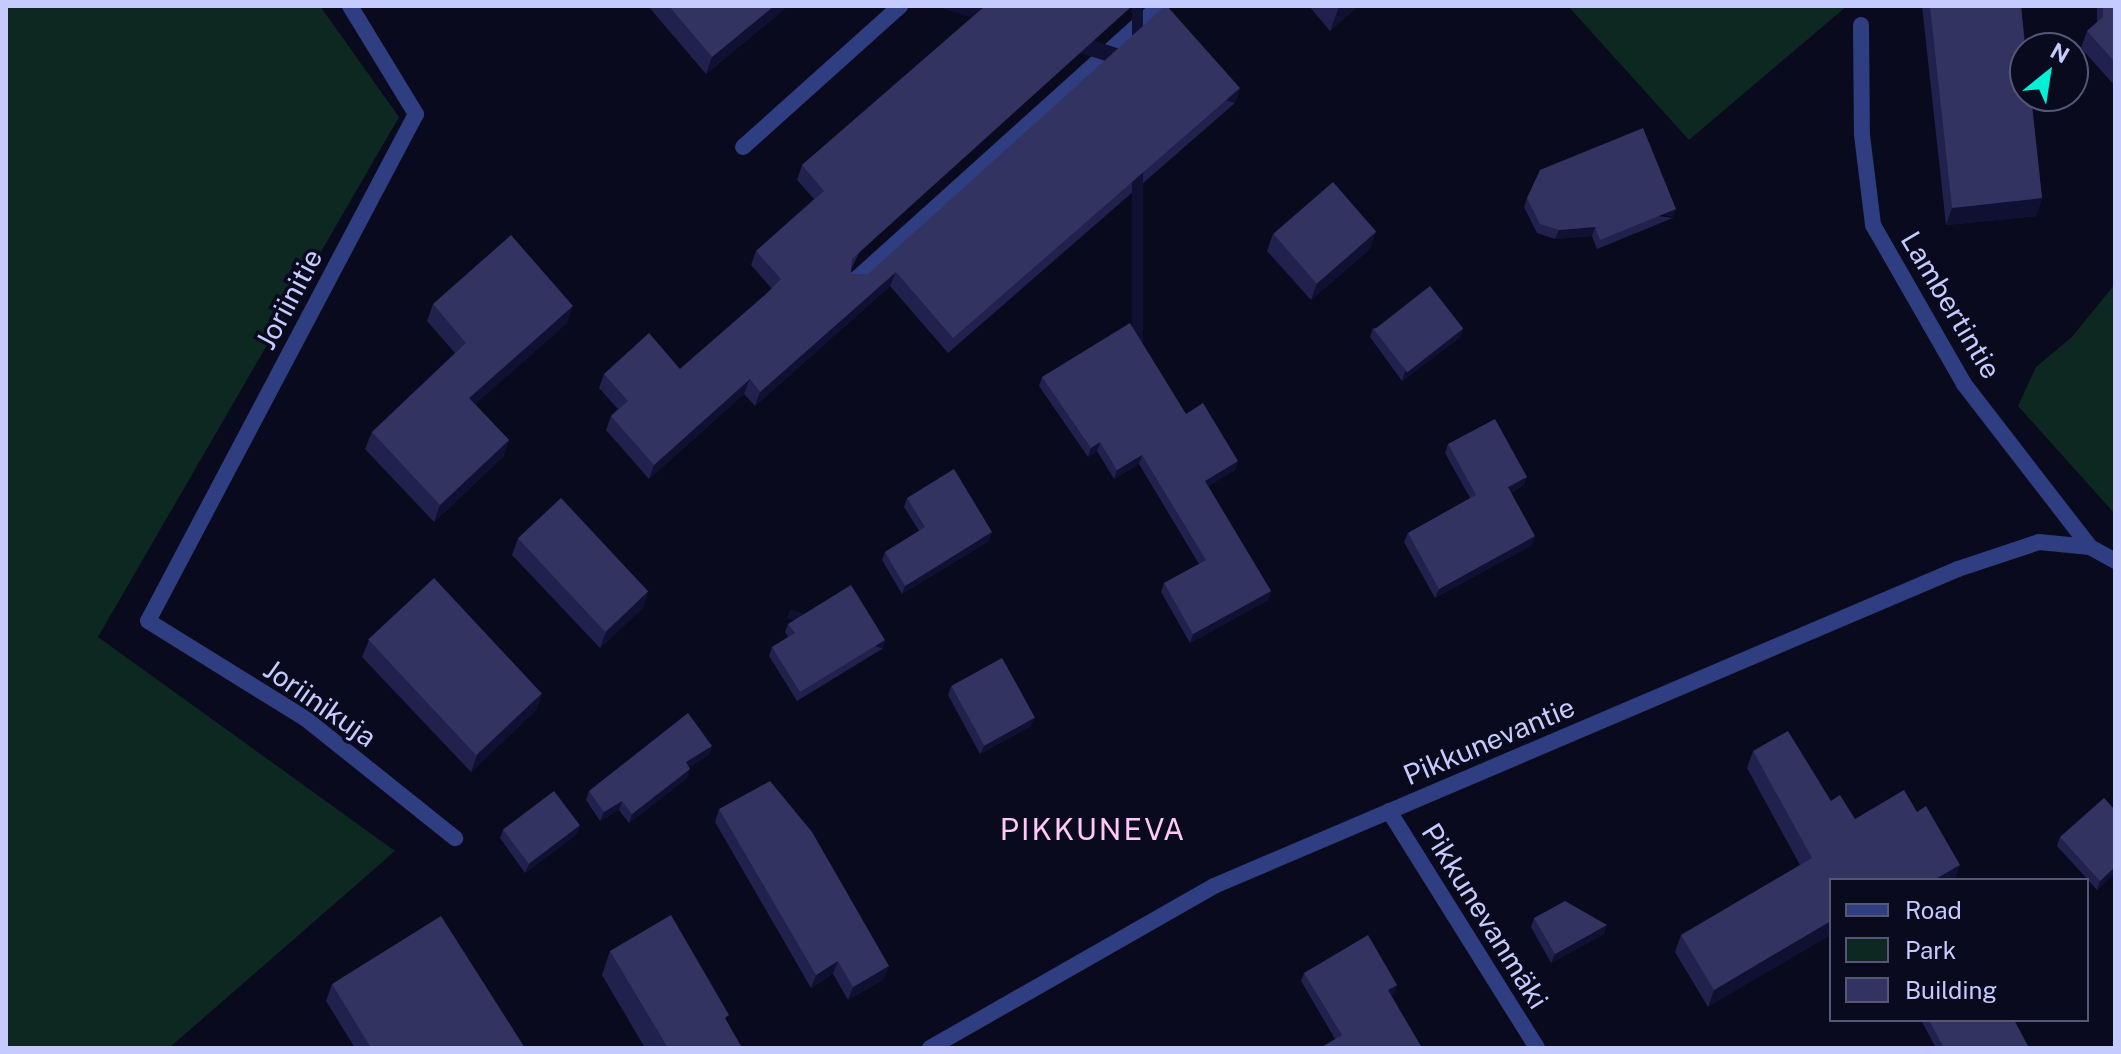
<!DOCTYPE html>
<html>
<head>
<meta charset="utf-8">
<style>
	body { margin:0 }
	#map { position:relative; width:2121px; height:1054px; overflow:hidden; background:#090a1d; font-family:"Public Sans",sans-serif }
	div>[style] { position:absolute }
	.green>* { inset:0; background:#0c2821 }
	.lane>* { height:16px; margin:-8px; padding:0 8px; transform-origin:8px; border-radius:8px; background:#2f3d81 }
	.street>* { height:16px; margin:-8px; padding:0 8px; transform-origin:8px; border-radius:8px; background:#2f3d81 }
	.wall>* { inset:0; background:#20214d }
	.shaded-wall>* { inset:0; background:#101032; transform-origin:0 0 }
	.building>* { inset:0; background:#323360; transform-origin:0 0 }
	span { translate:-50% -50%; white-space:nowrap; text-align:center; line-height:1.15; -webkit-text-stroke:7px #090a1d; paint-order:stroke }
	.street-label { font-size:28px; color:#c6cbff }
	.neighbourhood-label { font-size:30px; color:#ffc8f6; letter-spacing:2px }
	.frame { position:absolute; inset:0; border:8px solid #c6cbff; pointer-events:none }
	.legend { position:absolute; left:1829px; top:878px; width:260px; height:144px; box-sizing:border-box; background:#090a1d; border:2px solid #555777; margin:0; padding:10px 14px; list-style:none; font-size:24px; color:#c6cbff }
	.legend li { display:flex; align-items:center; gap:16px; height:40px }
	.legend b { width:40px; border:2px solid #555777 }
	.north { position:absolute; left:2009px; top:32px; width:80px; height:80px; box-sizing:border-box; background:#090a1d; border:2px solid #555777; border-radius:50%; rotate:30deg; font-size:22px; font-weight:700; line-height:32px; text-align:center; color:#c6cbff }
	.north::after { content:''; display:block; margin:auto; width:28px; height:36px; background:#00f1d6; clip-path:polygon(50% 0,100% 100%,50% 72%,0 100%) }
</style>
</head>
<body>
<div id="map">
	<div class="green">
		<div style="clip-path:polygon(6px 6px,320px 6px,399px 117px,98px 637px,395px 851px,169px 1048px,6px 1048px)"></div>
		<div style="clip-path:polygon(1568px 6px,1847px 6px,1689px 140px)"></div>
		<div style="clip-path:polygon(2115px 284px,2115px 514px,2018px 406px,2036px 367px,2072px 337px)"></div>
	</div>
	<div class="lane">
		<div style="left:743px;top:147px;width:211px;rotate:-41.9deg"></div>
		<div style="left:854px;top:281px;width:411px;rotate:-42deg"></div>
	</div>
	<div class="street">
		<div style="left:350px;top:6px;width:127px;rotate:58.6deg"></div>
		<div style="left:416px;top:114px;width:573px;rotate:117.86deg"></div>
		<div style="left:148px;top:621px;width:186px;rotate:31.8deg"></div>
		<div style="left:306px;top:719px;width:191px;rotate:38.6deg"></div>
		<div style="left:1861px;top:25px;width:110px;rotate:89.5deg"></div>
		<div style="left:1862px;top:135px;width:91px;rotate:83deg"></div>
		<div style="left:1873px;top:225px;width:183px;rotate:60.2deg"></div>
		<div style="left:1964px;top:384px;width:206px;rotate:52.3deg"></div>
		<div style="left:2090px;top:547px;width:29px;rotate:29deg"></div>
		<div style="left:1389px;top:811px;width:279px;rotate:58deg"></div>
		<div style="left:930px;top:1048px;width:327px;rotate:-29.7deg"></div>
		<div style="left:1214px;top:886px;width:809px;rotate:-23.08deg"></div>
		<div style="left:1958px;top:569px;width:85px;rotate:-18.4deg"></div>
		<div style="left:2039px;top:542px;width:51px;rotate:5.6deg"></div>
	</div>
	<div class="wall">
		<div style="clip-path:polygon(648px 6px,788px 6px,706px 74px)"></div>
		<div style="clip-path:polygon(985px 6px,851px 269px,851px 274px,867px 275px,1240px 88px,1235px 103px,948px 353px,890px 286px,755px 406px,744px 394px,649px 479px,606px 430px,611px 416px,618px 409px,599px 388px,604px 374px,680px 369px,772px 289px,751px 265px,756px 251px,814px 199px,797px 180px,802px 165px)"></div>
		<div style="clip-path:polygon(1309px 6px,1358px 6px,1330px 31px)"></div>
		<div style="clip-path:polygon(1922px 6px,2021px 6px,2042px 198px,2036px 216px,1946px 225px)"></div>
		<div style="clip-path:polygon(2097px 6px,2115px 6px,2115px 86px,2081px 48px,2087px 31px,2097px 22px)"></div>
		<div style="clip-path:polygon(1527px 198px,1673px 218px,1597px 249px,1592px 236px,1555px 239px,1537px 233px,1524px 207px)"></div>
		<div style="clip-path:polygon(1273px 234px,1370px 249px,1311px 300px,1267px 251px)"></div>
		<div style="clip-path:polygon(433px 304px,567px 323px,475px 404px,509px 440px,503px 457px,434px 522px,365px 449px,372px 432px,455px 353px,427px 321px)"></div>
		<div style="clip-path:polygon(1373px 328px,1463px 329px,1459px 338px,1402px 381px,1370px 337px)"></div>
		<div style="clip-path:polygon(1042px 377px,1186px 414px,1238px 461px,1235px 470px,1208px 486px,1271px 591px,1268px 600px,1190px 643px,1161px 592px,1164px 583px,1199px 564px,1139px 464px,1114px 479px,1097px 451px,1088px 457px,1039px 386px)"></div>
		<div style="clip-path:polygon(1448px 444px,1527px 477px,1523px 485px,1511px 493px,1532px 545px,1435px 598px,1404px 542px,1408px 533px,1470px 498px,1445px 453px)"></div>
		<div style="clip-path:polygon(907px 498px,989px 541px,902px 594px,882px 560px,885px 552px,919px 531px,904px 507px)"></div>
		<div style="clip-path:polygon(518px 538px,643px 608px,600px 648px,512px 555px)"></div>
		<div style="clip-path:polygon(788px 624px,885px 640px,882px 649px,797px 701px,769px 656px,772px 647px,788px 637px,785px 632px)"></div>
		<div style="clip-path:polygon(369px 640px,542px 693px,536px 710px,471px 772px,362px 657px)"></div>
		<div style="clip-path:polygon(951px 686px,1031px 726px,980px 754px,948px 695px)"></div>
		<div style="clip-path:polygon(712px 746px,709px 755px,689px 767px,687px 778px,629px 823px,619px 810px,600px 821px,586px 800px,589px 791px)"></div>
		<div style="clip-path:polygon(1753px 751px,1831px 880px,1708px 1007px,1675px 952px,1681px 935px,1800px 865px,1747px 768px)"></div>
		<div style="clip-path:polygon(719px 809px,884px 979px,848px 1000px,833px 974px,811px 988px,715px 822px)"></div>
		<div style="clip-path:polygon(2115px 810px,2115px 873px,2097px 890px,2057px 846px,2060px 837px)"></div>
		<div style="clip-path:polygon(580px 825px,577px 834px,525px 873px,500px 838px,503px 830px)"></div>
		<div style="clip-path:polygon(1534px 918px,1604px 934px,1551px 963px,1531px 927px)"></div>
		<div style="clip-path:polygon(610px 951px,727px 1022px,742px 1048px,645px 1048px,602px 975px)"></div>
		<div style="clip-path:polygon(1304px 973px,1397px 985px,1394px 994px,1391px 996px,1422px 1048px,1335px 1039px,1301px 981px)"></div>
		<div style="clip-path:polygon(332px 984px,525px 1048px,355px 1048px,326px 1001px)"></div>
		<div style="clip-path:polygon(1921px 1020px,2014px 1020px,2029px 1048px,1936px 1048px)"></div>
	</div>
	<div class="shaded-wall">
		<div style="clip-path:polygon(774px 6px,788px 6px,706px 74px,712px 57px)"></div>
		<div style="left:1132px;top:6px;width:11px;height:377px"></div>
		<div style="clip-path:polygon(1340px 6px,1358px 6px,1330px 31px,1339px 7px)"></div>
		<div style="left:1240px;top:88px;width:16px;height:381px;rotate:108deg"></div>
		<div style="clip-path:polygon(2042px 198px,2036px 216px,1946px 225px,1952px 208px)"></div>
		<div style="left:1676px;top:209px;width:9px;height:82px;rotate:108deg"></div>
		<div style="clip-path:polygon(1595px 227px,1592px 236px,1555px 239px,1559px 230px)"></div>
		<div style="clip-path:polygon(1376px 232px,1370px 249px,1311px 300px,1317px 283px)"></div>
		<div style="clip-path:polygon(896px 272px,890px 286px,755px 406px,760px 392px)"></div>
		<div style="clip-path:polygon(573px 306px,567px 323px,463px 415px,469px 398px)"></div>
		<div style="clip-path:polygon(1463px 329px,1459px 338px,1402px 381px,1405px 372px)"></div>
		<div style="clip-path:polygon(750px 379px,744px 394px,649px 479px,654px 465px)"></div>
		<div style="clip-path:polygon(509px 440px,503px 457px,434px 522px,440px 505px)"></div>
		<div style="clip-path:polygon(1100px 442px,1097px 451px,1088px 457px,1091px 448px)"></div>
		<div style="clip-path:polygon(1142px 455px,1139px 464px,1114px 479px,1117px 470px)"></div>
		<div style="clip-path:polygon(1238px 461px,1235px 470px,1202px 490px,1205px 481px)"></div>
		<div style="clip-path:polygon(1527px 477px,1523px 485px,1505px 496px,1508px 487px)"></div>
		<div style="clip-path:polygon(992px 532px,989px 541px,902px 594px,905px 586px)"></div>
		<div style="clip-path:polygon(1535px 536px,1532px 545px,1435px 598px,1439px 589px)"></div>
		<div style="clip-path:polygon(649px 591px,643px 608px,600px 648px,606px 632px)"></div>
		<div style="clip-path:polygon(1271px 591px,1268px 600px,1190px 643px,1193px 634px)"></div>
		<div style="left:885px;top:640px;width:9px;height:100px;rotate:108deg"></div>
		<div style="clip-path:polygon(542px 693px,536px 710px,471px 772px,477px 755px)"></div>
		<div style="clip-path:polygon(1035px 717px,1031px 726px,980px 754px,984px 746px)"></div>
		<div style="clip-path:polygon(712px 746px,709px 755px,683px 771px,686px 762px)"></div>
		<div style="clip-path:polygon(690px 769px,687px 778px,629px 823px,632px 814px)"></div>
		<div style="clip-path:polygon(622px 801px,619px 810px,600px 821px,604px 812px)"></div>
		<div style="clip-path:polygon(580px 825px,577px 834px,525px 873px,529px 864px)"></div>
		<div style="clip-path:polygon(1960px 865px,1955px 880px,1934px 880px)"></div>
		<div style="clip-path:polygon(2115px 867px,2115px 873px,2097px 890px,2100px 881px)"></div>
		<div style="clip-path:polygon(1831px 921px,1831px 935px,1708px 1007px,1714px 990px)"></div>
		<div style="clip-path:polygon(1607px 925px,1604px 934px,1551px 963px,1555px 954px)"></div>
		<div style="clip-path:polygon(838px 961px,833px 974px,811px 988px,816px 975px)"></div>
		<div style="clip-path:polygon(889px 966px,884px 979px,848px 1000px,853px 987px)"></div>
		<div style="clip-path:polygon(1397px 985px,1394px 994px,1385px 999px,1388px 990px)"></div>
	</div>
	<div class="building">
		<div style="clip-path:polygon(669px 6px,774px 6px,712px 57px)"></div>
		<div style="clip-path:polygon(985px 6px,1132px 6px,852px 259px,851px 274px,867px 275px,1165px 6px,1167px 6px,1240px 88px,953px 338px,896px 272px,760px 392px,750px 379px,654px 465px,611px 416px,628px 401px,604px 374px,649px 333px,680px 369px,766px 294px,781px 279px,756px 251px,824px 191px,802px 165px)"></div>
		<div style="clip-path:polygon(1930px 6px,2021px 6px,2025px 48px,2025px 96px,2031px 96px,2042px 198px,1952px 208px)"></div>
		<div style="clip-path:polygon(2103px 6px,2115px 6px,2115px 62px,2087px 31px,2103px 17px)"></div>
		<div style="clip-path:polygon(1643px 128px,1676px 209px,1600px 240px,1595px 227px,1559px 230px,1540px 224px,1527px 198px,1540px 170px)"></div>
		<div style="left:1333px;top:182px;width:66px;height:79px;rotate:49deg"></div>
		<div style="clip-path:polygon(511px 235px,573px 306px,469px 398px,509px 440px,440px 505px,372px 432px,466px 343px,433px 304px)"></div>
		<div style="left:1430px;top:286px;width:54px;height:71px;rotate:52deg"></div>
		<div style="clip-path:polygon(1130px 323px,1186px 414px,1203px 403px,1238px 461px,1205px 481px,1271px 591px,1193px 634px,1164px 583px,1206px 560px,1142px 455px,1117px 470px,1100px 442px,1091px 448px,1042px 377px)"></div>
		<div style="clip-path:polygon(1495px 419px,1527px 477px,1508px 487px,1535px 536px,1439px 589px,1408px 533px,1476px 495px,1448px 444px)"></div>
		<div style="clip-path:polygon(954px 469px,992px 532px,905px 586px,885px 552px,925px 527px,907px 498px)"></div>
		<div style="left:561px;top:498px;width:128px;height:59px;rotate:47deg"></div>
		<div style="left:434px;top:578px;width:158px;height:90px;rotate:47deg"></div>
		<div style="clip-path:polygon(851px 585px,885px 640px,800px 692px,772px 647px,795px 633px,788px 624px)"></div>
		<div style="left:1002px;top:658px;width:68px;height:58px;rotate:61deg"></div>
		<div style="clip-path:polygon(688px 713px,712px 746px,686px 762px,690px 769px,632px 814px,622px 801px,604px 812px,589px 791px)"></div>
		<div style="clip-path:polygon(1788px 731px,1831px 801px,1840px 795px,1855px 819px,1904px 790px,1917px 812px,1926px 806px,1960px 865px,1934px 880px,1831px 880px,1831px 921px,1714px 990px,1681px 935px,1812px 858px,1753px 751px)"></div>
		<div style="clip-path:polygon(770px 781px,812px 832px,889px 966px,853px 987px,838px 961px,816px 975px,719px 809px)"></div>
		<div style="left:554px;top:791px;width:43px;height:64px;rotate:53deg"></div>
		<div style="clip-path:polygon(2104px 798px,2115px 810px,2115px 867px,2100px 881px,2060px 837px)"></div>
		<div style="clip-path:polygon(1565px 901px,1607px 925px,1555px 954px,1534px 918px)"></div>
		<div style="clip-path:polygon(671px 915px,729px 1015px,725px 1018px,742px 1048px,676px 1048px,676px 1046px,668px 1048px,610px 951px)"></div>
		<div style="clip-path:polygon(441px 916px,525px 1048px,371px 1048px,332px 984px)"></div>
		<div style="clip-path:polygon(1368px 935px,1397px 985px,1388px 990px,1422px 1048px,1320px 1048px,1342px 1035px,1304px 973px)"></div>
		<div style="clip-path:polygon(1929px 1020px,2014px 1020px,2029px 1048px,1944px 1048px)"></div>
	</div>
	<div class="street-label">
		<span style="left:289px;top:299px;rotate:-62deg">Joriinitie</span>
		<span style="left:1951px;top:305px;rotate:59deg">Lambertintie</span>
		<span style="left:320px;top:703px;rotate:35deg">Joriinikuja</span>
		<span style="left:1489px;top:741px;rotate:-23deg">Pikkunevantie</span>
		<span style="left:1485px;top:916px;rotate:58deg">Pikkunevanmäki</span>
	</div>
	<div class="neighbourhood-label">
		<span style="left:1093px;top:829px">PIKKUNEVA</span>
	</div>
	<div class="frame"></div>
	<ul class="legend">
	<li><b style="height:10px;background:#2f3d81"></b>Road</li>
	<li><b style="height:22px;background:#0c2821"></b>Park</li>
	<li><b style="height:22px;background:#323360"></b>Building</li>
	</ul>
	<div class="north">N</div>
</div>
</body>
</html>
